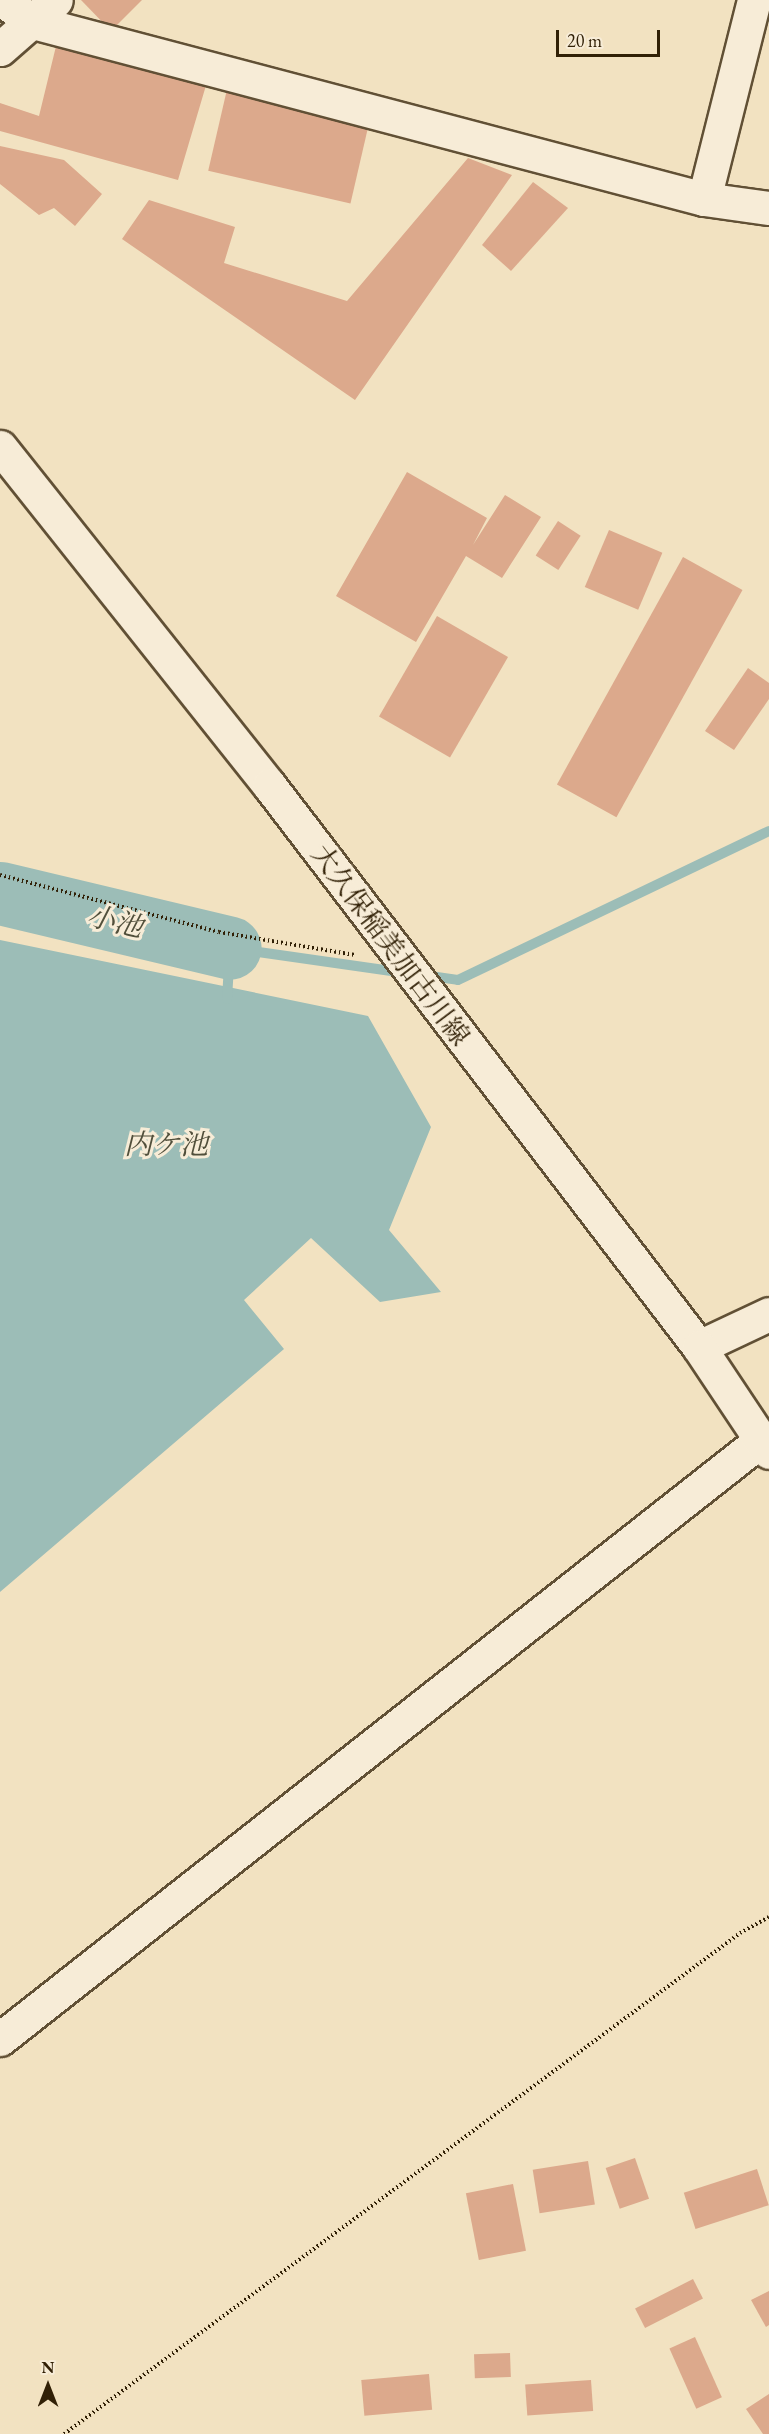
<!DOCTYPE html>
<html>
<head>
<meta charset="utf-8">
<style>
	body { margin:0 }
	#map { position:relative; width:769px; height:2434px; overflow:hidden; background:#f2e2c1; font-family:"EB Garamond","Noto Serif JP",serif }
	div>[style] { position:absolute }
	.water>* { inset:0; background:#9cbdb7 }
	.stream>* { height:10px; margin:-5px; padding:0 5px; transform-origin:5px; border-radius:5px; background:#9cbdb7 }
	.river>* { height:63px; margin:-31.5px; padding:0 31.5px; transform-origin:31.5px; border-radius:31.5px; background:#9cbdb7 }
	.building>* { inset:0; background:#dca98c; transform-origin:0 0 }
	.path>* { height:4px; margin-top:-2px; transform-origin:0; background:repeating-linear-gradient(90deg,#312006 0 1.5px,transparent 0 4.5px) }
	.roads { filter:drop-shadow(2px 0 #615035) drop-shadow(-2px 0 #615035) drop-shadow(0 2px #615035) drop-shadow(0 -2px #615035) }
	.minor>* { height:33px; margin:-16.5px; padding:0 16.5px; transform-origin:16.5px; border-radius:16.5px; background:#f7ecd7 }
	.secondary>* { height:33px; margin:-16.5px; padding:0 16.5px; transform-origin:16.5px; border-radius:16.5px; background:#f7ecd7 }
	span { translate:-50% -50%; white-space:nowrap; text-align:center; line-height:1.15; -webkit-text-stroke:6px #f7ecd7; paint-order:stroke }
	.street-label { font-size:27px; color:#312006 }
	.water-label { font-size:28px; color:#514f3b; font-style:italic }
	.north { position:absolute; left:18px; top:2356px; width:60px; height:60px; -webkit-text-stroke:4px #f7ecd7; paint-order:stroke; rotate:0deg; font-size:16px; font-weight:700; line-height:24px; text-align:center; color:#312006 }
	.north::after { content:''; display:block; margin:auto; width:21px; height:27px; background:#312006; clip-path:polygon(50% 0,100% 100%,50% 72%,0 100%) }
	.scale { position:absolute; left:556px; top:30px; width:104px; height:27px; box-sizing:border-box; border:3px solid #312006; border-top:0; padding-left:8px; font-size:18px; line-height:21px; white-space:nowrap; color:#312006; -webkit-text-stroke:4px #f7ecd7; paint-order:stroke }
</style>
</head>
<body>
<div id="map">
	<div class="water">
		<div style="clip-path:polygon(0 940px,368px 1016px,431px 1127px,389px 1230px,441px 1292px,380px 1302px,311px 1238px,244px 1300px,284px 1349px,0 1592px)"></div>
	</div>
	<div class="stream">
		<div style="left:423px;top:975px;width:35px;rotate:8deg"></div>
		<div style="left:458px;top:980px;width:345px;rotate:-25.6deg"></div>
		<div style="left:227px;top:999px;width:51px;rotate:-86.6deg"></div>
		<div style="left:230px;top:948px;width:177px;rotate:8.1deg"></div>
	</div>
	<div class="river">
		<div style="left:0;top:893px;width:236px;rotate:13.4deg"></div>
	</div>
	<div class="building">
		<div style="clip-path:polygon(81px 0,142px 0,111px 31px)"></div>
		<div style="clip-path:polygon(58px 38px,207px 82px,178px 180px,0 131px,0 103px,39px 116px)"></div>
		<div style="left:228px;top:85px;width:146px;height:88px;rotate:13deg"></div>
		<div style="clip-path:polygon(0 146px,64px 160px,102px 194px,75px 226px,54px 208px,39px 215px,0 184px)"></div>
		<div style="clip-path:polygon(468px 158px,512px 175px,355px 400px,122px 239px,149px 200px,235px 227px,224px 263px,347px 301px)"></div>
		<div style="clip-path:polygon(533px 182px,568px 208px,511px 271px,482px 245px)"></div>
		<div style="clip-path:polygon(407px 472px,487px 518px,473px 545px,505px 495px,541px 517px,502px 578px,466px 556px,416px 642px,336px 596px)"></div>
		<div style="left:558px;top:521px;width:27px;height:41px;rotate:33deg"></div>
		<div style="left:609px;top:530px;width:58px;height:62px;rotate:23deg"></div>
		<div style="left:683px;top:557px;width:68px;height:260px;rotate:29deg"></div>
		<div style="left:437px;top:616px;width:82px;height:116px;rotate:30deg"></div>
		<div style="clip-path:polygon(748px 668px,769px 683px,769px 699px,734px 750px,705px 731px)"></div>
		<div style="left:635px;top:2158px;width:43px;height:31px;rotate:71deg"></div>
		<div style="left:588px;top:2161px;width:44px;height:56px;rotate:81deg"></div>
		<div style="left:757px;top:2169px;width:38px;height:77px;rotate:72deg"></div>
		<div style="left:513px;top:2184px;width:68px;height:48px;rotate:79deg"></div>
		<div style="left:693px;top:2279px;width:22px;height:65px;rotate:63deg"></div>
		<div style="clip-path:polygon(769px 2291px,769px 2325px,766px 2327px,751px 2300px)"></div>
		<div style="left:695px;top:2337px;width:66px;height:28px;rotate:66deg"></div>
		<div style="left:510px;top:2353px;width:24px;height:36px;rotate:88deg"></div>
		<div style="left:429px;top:2374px;width:36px;height:68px;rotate:85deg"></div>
		<div style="left:591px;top:2380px;width:31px;height:66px;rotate:86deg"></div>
		<div style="clip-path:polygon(769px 2394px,769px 2434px,763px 2434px,746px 2409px)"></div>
	</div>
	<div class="path">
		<div style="left:0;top:875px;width:226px;rotate:14.6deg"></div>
		<div style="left:219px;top:932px;width:138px;rotate:9.6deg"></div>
		<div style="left:64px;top:2434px;width:841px;rotate:-36.54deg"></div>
		<div style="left:740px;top:1933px;width:33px;rotate:-29deg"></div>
	</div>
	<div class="roads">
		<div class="minor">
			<div style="left:2px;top:0;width:38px;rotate:35deg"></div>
			<div style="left:33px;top:22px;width:694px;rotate:14.78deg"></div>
			<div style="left:704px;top:199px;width:205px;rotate:-75.9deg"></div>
			<div style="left:0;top:49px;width:74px;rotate:-41.2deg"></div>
			<div style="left:704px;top:199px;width:66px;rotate:7.9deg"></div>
			<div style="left:699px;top:1347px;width:77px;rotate:-25.2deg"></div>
			<div style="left:0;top:2039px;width:967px;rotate:-38.2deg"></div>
		</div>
		<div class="secondary">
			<div style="left:0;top:447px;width:432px;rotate:51.5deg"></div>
			<div style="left:269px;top:785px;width:708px;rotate:52.58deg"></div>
			<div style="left:699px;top:1347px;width:126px;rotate:56.3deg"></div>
		</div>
	</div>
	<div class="street-label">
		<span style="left:391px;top:945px;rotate:53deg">大久保稲美加古川線</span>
	</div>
	<div class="water-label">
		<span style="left:115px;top:921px;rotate:13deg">小池</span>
		<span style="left:166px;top:1144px">内ケ池</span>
	</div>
	<div class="north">N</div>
	<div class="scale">20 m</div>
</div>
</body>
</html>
